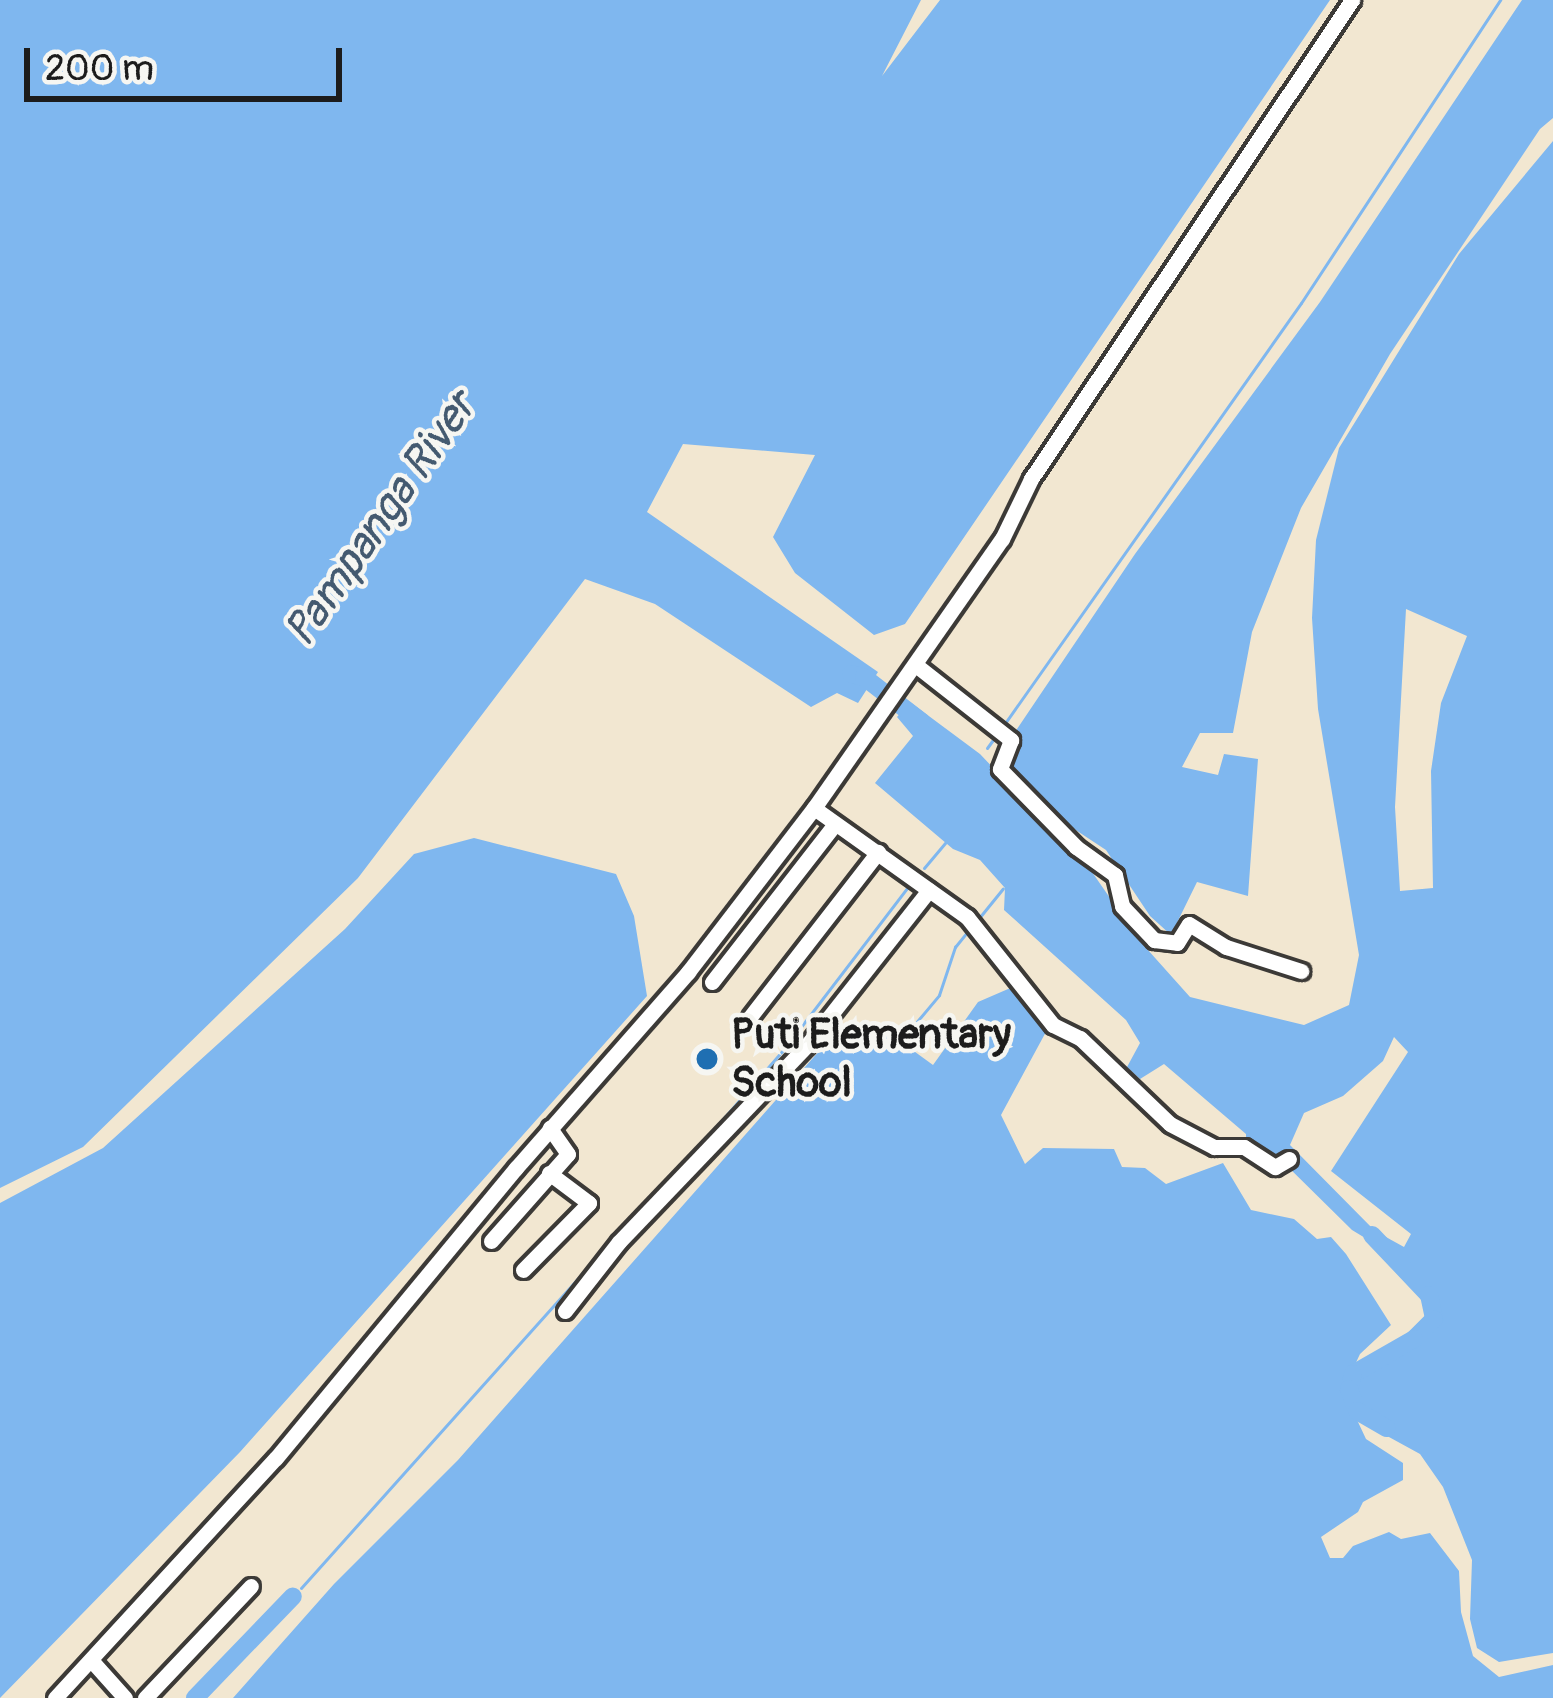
<!DOCTYPE html>
<html>
<head>
<meta charset="utf-8">
<style>
	body { margin:0 }
	#map { position:relative; width:1553px; height:1698px; overflow:hidden; background:#f2e7d1; font-family:Pangolin,sans-serif }
	div>[style] { position:absolute }
	.water>* { inset:0; background:#7fb7ef }
	.stream>* { height:3px; margin:-1.5px; padding:0 1.5px; transform-origin:1.5px; border-radius:1.5px; background:#7fb7ef }
	.river>* { height:18px; margin:-9px; padding:0 9px; transform-origin:9px; border-radius:9px; background:#7fb7ef }
	.roads { filter:drop-shadow(3px 0 #3c3a37) drop-shadow(-3px 0 #3c3a37) drop-shadow(0 3px #3c3a37) drop-shadow(0 -3px #3c3a37) }
	.minor>* { height:15px; margin:-7.5px; padding:0 7.5px; transform-origin:7.5px; border-radius:7.5px; background:#fff }
	.dots>* { width:33px; height:33px; translate:-50% -50%; box-sizing:border-box; border:6px solid #f6f6f2; border-radius:50% }
	span { translate:-50% -50%; white-space:nowrap; text-align:center; line-height:1.15; -webkit-text-stroke:9px #f6f6f2; paint-order:stroke }
	.poi-label { font-size:42px; color:#1c1c1c; font-weight:700 }
	.left { translate:0 -50%; text-align:left }
	.water-label { font-size:45px; color:#445a70; font-style:italic }
	.scale { position:absolute; left:24px; top:48px; width:318px; height:54px; box-sizing:border-box; border:6px solid #1c1c1c; border-top:0; padding-left:15px; font-size:36px; line-height:42px; white-space:nowrap; color:#1c1c1c; -webkit-text-stroke:9px #f6f6f2; paint-order:stroke }
</style>
</head>
<body>
<div id="map">
	<div class="water">
		<div style="clip-path:polygon(0 0,921px 0,882px 76px,940px 0,1330px 0,905px 624px,874px 635px,795px 573px,773px 537px,815px 455px,683px 444px,647px 512px,878px 672px,858px 703px,837px 693px,811px 707px,655px 604px,585px 579px,358px 878px,83px 1147px,0 1188px)"></div>
		<div style="clip-path:polygon(1522px 0,1553px 0,1553px 118px,1540px 129px,1390px 354px,1301px 508px,1252px 632px,1233px 733px,1200px 733px,1182px 767px,1218px 775px,1224px 754px,1258px 759px,1248px 896px,1197px 882px,1171px 935px,1150px 916px,1106px 850px,1059px 819px,1008px 768px,1017px 753px,1013px 735px,1135px 554px,1320px 302px)"></div>
		<div style="clip-path:polygon(evenodd,1553px 141px,1553px 1653px,1499px 1662px,1477px 1648px,1470px 1619px,1472px 1560px,1443px 1487px,1420px 1454px,1378px 1431px,1352px 1401px,1356px 1372px,1438px 1323px,1435px 1297px,1403px 1261px,1352px 1230px,1279px 1158px,1259px 1156px,1246px 1146px,1246px 1134px,1164px 1064px,1140px 1079px,1127px 1067px,1140px 1043px,1126px 1020px,1004px 910px,1005px 888px,980px 860px,953px 849px,875px 783px,913px 736px,897px 717px,910px 702px,980px 754px,1092px 872px,1139px 940px,1190px 997px,1304px 1025px,1349px 1005px,1359px 955px,1318px 709px,1312px 618px,1316px 540px,1339px 448px,1459px 254px,1553px 141px,1406px 609px,1467px 636px,1441px 703px,1431px 771px,1433px 888px,1400px 891px,1395px 807px,1406px 609px,1553px 141px,1394px 1037px,1408px 1052px,1331px 1171px,1411px 1234px,1404px 1247px,1375px 1231px,1290px 1145px,1304px 1113px,1343px 1096px,1383px 1061px,1394px 1037px)"></div>
		<div style="clip-path:polygon(474px 838px,616px 874px,634px 916px,647px 996px,240px 1452px,0 1698px,0 1203px,103px 1148px,345px 929px,414px 854px)"></div>
		<div style="clip-path:polygon(1015px 986px,1047px 1030px,1001px 1115px,1025px 1164px,1043px 1148px,1114px 1149px,1122px 1167px,1145px 1168px,1166px 1184px,1223px 1163px,1251px 1210px,1294px 1219px,1317px 1239px,1331px 1237px,1346px 1254px,1391px 1325px,1360px 1354px,1343px 1390px,1366px 1439px,1403px 1463px,1403px 1480px,1363px 1502px,1358px 1512px,1321px 1537px,1330px 1558px,1343px 1558px,1353px 1546px,1389px 1532px,1401px 1539px,1430px 1533px,1459px 1571px,1461px 1612px,1473px 1656px,1499px 1677px,1553px 1665px,1553px 1698px,233px 1698px,334px 1584px,458px 1460px,835px 1033px,878px 1025px,933px 1065px,978px 1002px)"></div>
	</div>
	<div class="stream">
		<div style="left:1003px;top:726px;width:517px;rotate:-54.84deg"></div>
		<div style="left:1301px;top:303px;width:363px;rotate:-56.7deg"></div>
		<div style="left:987px;top:748px;width:17px;rotate:-54deg"></div>
		<div style="left:924px;top:868px;width:34px;rotate:-50deg"></div>
		<div style="left:979px;top:918px;width:38px;rotate:-51deg"></div>
		<div style="left:893px;top:1035px;width:23px;rotate:-25deg"></div>
		<div style="left:914px;top:1025px;width:39px;rotate:-50deg"></div>
		<div style="left:939px;top:995px;width:51px;rotate:-71.6deg"></div>
		<div style="left:955px;top:947px;width:22px;rotate:-51deg"></div>
		<div style="left:688px;top:1159px;width:146px;rotate:-48.9deg"></div>
		<div style="left:784px;top:1049px;width:204px;rotate:-52.6deg"></div>
		<div style="left:301px;top:1588px;width:508px;rotate:-48.19deg"></div>
	</div>
	<div class="river">
		<div style="left:851px;top:674px;width:13px;rotate:13deg"></div>
		<div style="left:864px;top:677px;width:73px;rotate:37.8deg"></div>
		<div style="left:1372px;top:1235px;width:83px;rotate:46.5deg"></div>
		<div style="left:1429px;top:1295px;width:25px;rotate:78deg"></div>
		<div style="left:1434px;top:1319px;width:28px;rotate:135deg"></div>
		<div style="left:1414px;top:1339px;width:70px;rotate:150.2deg"></div>
		<div style="left:1353px;top:1374px;width:16px;rotate:105deg"></div>
		<div style="left:1349px;top:1389px;width:23px;rotate:70deg"></div>
		<div style="left:1357px;top:1411px;width:34px;rotate:30deg"></div>
		<div style="left:195px;top:1698px;width:141px;rotate:-46.1deg"></div>
	</div>
	<div class="roads">
		<div class="minor">
			<div style="left:917px;top:666px;width:120px;rotate:38.2deg"></div>
			<div style="left:1011px;top:740px;width:31px;rotate:111deg"></div>
			<div style="left:1000px;top:769px;width:109px;rotate:45.7deg"></div>
			<div style="left:1076px;top:847px;width:48px;rotate:35.7deg"></div>
			<div style="left:1115px;top:875px;width:32px;rotate:77deg"></div>
			<div style="left:1122px;top:906px;width:47px;rotate:46.7deg"></div>
			<div style="left:1154px;top:940px;width:23px;rotate:7deg"></div>
			<div style="left:1177px;top:943px;width:22px;rotate:-58deg"></div>
			<div style="left:1189px;top:924px;width:44px;rotate:31.9deg"></div>
			<div style="left:1226px;top:947px;width:79px;rotate:17.7deg"></div>
			<div style="left:814px;top:808px;width:188px;rotate:35.5deg"></div>
			<div style="left:967px;top:917px;width:138px;rotate:51.5deg"></div>
			<div style="left:1053px;top:1025px;width:30px;rotate:26deg"></div>
			<div style="left:1080px;top:1038px;width:124px;rotate:43.7deg"></div>
			<div style="left:1170px;top:1124px;width:50px;rotate:27.6deg"></div>
			<div style="left:1214px;top:1147px;width:30px"></div>
			<div style="left:1244px;top:1147px;width:37px;rotate:33deg"></div>
			<div style="left:1275px;top:1167px;width:16px;rotate:-30deg"></div>
			<div style="left:712px;top:982px;width:200px;rotate:-52.1deg"></div>
			<div style="left:750px;top:1017px;width:209px;rotate:-52.2deg"></div>
			<div style="left:491px;top:1241px;width:116px;rotate:-48.5deg"></div>
			<div style="left:568px;top:1154px;width:32px;rotate:-125deg"></div>
			<div style="left:523px;top:1270px;width:94px;rotate:-45.4deg"></div>
			<div style="left:589px;top:1203px;width:50px;rotate:-143.1deg"></div>
			<div style="left:565px;top:1311px;width:88px;rotate:-52deg"></div>
			<div style="left:619px;top:1242px;width:272px;rotate:-46.3deg"></div>
			<div style="left:807px;top:1045px;width:197px;rotate:-51.8deg"></div>
			<div style="left:91px;top:1660px;width:51px;rotate:48.2deg"></div>
			<div style="left:55px;top:1698px;width:326px;rotate:-47.4deg"></div>
			<div style="left:276px;top:1458px;width:376px;rotate:-50.4deg"></div>
			<div style="left:516px;top:1168px;width:261px;rotate:-48.7deg"></div>
			<div style="left:688px;top:972px;width:207px;rotate:-52.5deg"></div>
			<div style="left:814px;top:808px;width:328px;rotate:-55.1deg"></div>
			<div style="left:1002px;top:539px;width:67px;rotate:-64.2deg"></div>
			<div style="left:1031px;top:479px;width:577px;rotate:-56.17deg"></div>
			<div style="left:145px;top:1698px;width:154px;rotate:-46.6deg"></div>
		</div>
	</div>
	<div class="dots">
		<div style="left:707px;top:1059px;background:#1f6fb2"></div>
	</div>
	<div class="poi-label">
		<span class="left" style="left:731px;top:1059px">Puti Elementary<br>School</span>
	</div>
	<div class="water-label">
		<span style="left:381px;top:520px;rotate:-55deg">Pampanga River</span>
	</div>
	<div class="scale">200 m</div>
</div>
</body>
</html>
